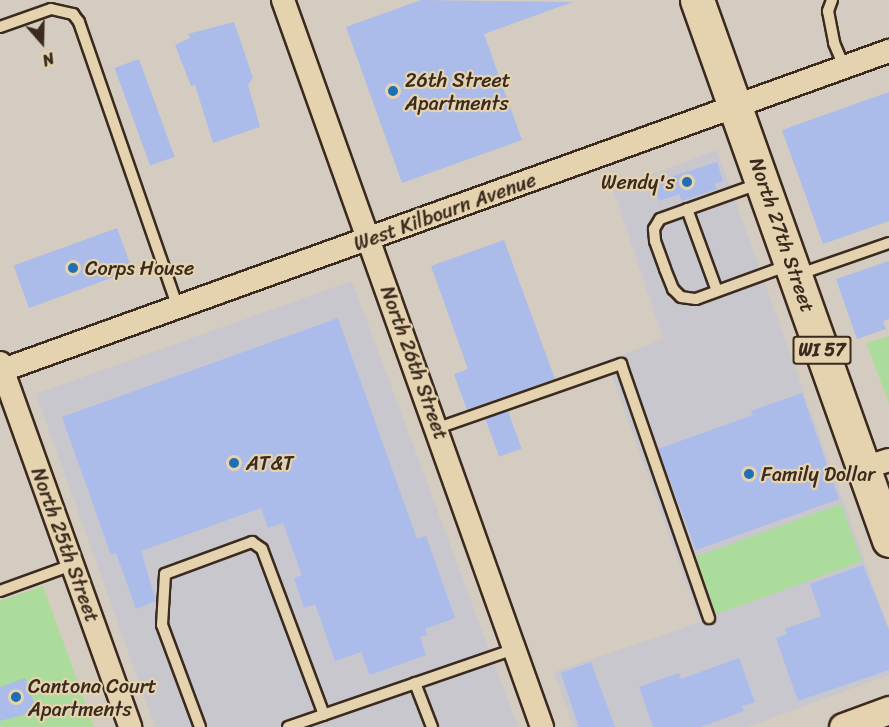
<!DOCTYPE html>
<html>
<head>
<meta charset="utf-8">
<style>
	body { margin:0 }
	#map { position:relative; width:889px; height:727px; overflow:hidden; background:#d4ccc1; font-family:Sriracha,sans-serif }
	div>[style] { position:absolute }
	.built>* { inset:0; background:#c8c7cd }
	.green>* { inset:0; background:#abdc9c; transform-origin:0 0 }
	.building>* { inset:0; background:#abbbea; transform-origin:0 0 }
	.roads { filter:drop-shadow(2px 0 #3b2a1e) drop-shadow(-2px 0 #3b2a1e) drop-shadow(0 2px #3b2a1e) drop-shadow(0 -2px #3b2a1e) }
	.service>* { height:10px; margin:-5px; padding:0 5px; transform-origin:5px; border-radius:5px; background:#e5d3b0 }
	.minor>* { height:22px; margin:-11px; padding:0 11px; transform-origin:11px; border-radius:11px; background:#e5d3b0 }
	.tertiary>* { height:27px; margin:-13.5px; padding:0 13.5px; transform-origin:13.5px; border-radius:13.5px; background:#e5d3b0 }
	.primary>* { height:33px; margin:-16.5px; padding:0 16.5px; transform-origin:16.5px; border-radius:16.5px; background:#e5d3b0 }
	.dots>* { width:16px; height:16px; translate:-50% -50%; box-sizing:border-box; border:3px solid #e5d3b0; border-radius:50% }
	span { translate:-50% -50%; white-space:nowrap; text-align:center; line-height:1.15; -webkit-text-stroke:4.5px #e5d3b0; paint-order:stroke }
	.shield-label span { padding:2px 4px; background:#e5d3b0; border:2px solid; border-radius:4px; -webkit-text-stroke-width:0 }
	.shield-label { font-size:18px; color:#3b2a1e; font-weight:700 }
	.poi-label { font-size:20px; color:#3b2a1e }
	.left { translate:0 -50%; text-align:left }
	.right { translate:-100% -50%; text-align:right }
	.street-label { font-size:20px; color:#3b2a1e }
	.north { position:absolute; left:12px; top:12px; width:60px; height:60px; -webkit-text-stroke:4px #e5d3b0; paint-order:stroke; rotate:160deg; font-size:16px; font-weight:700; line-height:24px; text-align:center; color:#3b2a1e }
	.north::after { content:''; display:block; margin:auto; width:21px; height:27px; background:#3b2a1e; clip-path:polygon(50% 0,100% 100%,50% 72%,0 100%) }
</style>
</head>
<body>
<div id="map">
	<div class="built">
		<div style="clip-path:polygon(717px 150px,889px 629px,889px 675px,747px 727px,573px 727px,554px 672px,700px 622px,607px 361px,663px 339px,613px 189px)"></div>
		<div style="clip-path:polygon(352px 281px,518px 727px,155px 727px,36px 394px)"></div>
	</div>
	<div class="green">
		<div style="clip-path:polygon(889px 336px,889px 403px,866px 343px)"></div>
		<div style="left:841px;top:504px;width:61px;height:155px;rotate:70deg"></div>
		<div style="clip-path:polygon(43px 586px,94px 727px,0 727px,0 601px)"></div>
	</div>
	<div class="building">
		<div style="clip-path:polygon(421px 0,573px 2px,484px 34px,522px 140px,402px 183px,346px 27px)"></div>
		<div style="clip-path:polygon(234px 22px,253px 78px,248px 85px,260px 127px,213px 143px,195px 85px,191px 86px,175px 45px,190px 38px,188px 34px)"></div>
		<div style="left:139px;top:59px;width:104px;height:26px;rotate:70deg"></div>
		<div style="clip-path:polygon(889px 92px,889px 221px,823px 244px,782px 130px)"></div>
		<div style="clip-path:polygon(717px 162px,723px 181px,715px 184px,717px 189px,682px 201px,679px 194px,659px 201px,652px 183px)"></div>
		<div style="left:117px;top:228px;width:45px;height:110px;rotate:70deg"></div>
		<div style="clip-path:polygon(504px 240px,555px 379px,467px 410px,454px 374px,468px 369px,431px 266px)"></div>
		<div style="clip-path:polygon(889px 261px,889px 319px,883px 321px,886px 329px,857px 339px,836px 279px)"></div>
		<div style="clip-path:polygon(338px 318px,417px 539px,426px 536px,455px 618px,425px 629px,427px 635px,420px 637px,426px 655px,370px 675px,361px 652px,335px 661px,315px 604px,304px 608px,294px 578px,302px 575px,283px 523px,268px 528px,261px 508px,141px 551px,156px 601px,136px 609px,116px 553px,111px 555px,62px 417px)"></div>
		<div style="clip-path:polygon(802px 393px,839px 499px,696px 550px,658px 449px,753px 415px,751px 411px)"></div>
		<div style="left:508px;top:411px;width:40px;height:24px;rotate:70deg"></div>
		<div style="clip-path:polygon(863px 565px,889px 630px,889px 670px,798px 701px,776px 638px,787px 634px,785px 629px,821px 616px,810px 584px)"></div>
		<div style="clip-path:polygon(739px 658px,755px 702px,742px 706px,744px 711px,701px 727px,653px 727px,639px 687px,679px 673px,681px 679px)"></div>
		<div style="clip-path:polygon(591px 662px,615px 727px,579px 727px,561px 673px)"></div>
		<div style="clip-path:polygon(25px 678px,37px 711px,0 721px,0 687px)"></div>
	</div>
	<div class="roads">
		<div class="service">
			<div style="left:832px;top:0;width:12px;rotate:110deg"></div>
			<div style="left:828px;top:11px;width:33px;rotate:79deg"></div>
			<div style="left:834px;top:43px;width:26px;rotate:67deg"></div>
			<div style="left:0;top:27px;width:54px;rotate:-19.4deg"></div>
			<div style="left:51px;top:9px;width:23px;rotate:13deg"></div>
			<div style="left:73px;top:14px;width:10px;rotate:53deg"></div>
			<div style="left:79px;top:22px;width:303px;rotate:70.9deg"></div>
			<div style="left:758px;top:184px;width:104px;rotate:160.3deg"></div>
			<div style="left:660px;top:219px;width:12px;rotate:121deg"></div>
			<div style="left:654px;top:229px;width:12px;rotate:85deg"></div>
			<div style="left:655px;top:241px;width:30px;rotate:70deg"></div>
			<div style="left:665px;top:269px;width:22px;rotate:68deg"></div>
			<div style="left:673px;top:289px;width:11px;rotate:45deg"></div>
			<div style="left:681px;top:297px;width:15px;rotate:8deg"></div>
			<div style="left:696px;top:299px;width:99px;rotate:-20.1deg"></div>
			<div style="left:687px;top:209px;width:87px;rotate:69.9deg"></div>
			<div style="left:797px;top:275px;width:97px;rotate:-19.2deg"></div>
			<div style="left:438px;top:428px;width:194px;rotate:-19.3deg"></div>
			<div style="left:621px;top:364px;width:269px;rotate:70.9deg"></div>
			<div style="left:0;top:591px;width:77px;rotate:-19.9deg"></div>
			<div style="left:415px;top:683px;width:47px;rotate:68.9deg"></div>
			<div style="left:200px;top:727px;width:109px;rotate:-110.4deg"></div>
			<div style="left:162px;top:625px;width:51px;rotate:-86.6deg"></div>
			<div style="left:165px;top:574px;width:93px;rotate:-20.2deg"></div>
			<div style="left:252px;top:542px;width:12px;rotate:35deg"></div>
			<div style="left:262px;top:549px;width:177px;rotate:69.5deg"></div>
			<div style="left:288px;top:727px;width:240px;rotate:-19deg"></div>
		</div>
		<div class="minor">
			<div style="left:283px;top:0;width:772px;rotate:70.39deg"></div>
			<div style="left:0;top:363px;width:387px;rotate:70.3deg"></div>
			<div style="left:0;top:371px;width:945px;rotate:-19.8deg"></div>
			<div style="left:863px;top:468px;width:27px;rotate:-17deg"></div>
		</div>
		<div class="tertiary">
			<div style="left:843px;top:727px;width:49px;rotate:-20.3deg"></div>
		</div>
		<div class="primary">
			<div style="left:697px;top:0;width:573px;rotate:70.43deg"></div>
		</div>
	</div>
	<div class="dots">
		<div style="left:393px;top:91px;background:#1f6fb2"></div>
		<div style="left:687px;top:182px;background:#1f6fb2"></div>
		<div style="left:73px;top:268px;background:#1f6fb2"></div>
		<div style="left:234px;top:463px;background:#1f6fb2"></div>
		<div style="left:749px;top:474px;background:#1f6fb2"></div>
		<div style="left:16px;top:697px;background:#1f6fb2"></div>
	</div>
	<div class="shield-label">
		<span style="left:822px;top:350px">WI 57</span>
	</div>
	<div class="poi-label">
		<span class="left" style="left:405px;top:92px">26th Street<br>Apartments</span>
		<span class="right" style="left:675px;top:182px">Wendy's</span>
		<span class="left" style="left:85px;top:268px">Corps House</span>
		<span class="left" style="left:246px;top:463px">AT&amp;T</span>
		<span class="left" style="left:761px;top:474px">Family Dollar</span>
		<span class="left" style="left:28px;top:698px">Cantona Court<br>Apartments</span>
	</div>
	<div class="street-label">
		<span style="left:445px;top:212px;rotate:-20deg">West Kilbourn Avenue</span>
		<span style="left:782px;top:235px;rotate:71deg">North 27th Street</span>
		<span style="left:414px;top:363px;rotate:70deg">North 26th Street</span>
		<span style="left:65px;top:545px;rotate:70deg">North 25th Street</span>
	</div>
	<div class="north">N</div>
</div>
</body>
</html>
